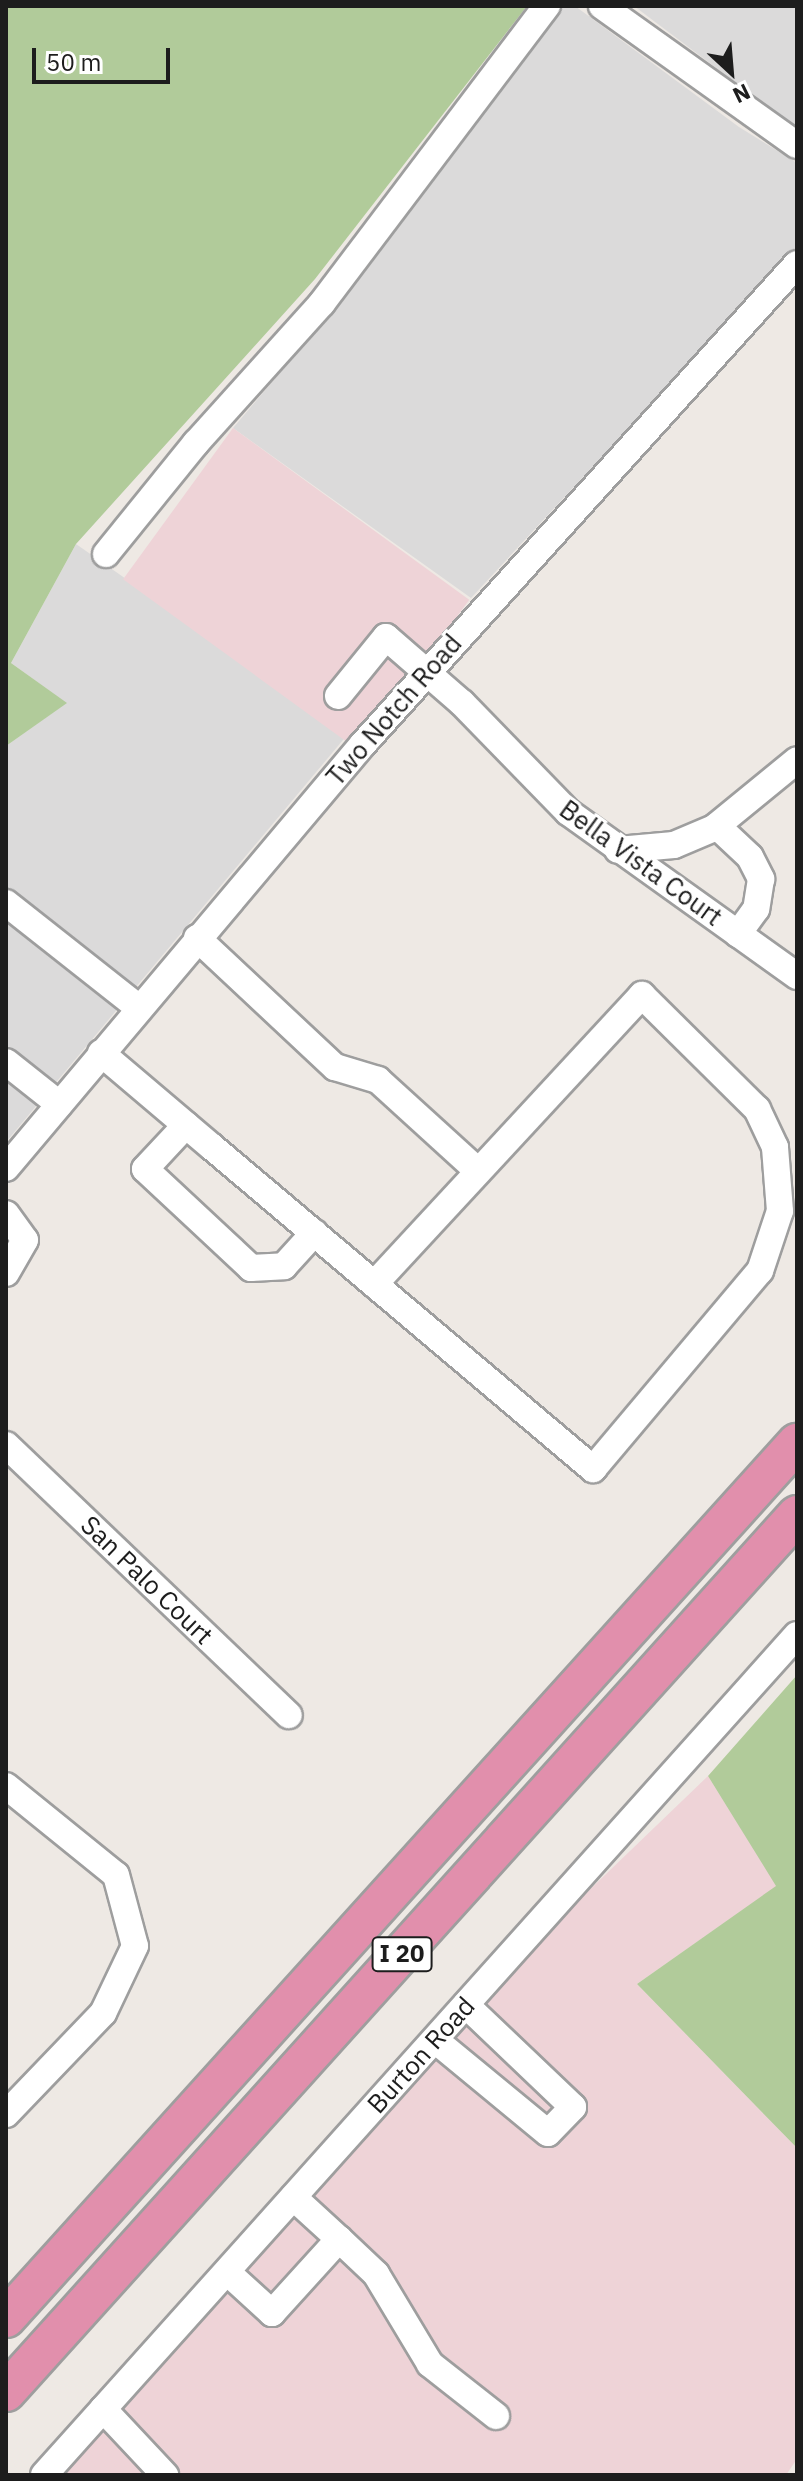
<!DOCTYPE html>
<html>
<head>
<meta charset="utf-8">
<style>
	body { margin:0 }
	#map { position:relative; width:803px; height:2481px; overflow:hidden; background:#eee9e4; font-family:"IBM Plex Sans",sans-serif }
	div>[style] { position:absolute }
	.residential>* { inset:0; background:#dbdada }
	.commercial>* { inset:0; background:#eed3d7; transform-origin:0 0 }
	.forest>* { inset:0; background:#b1cb9a }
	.roads { filter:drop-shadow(2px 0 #9e9e9e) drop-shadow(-2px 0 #9e9e9e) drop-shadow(0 2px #9e9e9e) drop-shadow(0 -2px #9e9e9e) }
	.minor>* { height:26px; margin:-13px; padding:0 13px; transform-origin:13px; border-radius:13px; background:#fff }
	.highway>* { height:38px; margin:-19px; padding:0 19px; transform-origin:19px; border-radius:19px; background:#e18fac }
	span { translate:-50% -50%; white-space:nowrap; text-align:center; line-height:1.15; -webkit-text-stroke:6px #fff; paint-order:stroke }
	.shield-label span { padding:2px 6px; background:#fff; border:2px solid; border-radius:6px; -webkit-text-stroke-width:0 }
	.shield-label { font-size:24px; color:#1d1d1d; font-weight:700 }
	.street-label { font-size:26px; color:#1d1d1d }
	.frame { position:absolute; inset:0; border:8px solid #1d1d1d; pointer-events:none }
	.north { position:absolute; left:691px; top:32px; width:80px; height:80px; -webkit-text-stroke:6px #fff; paint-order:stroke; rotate:154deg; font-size:22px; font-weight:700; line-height:32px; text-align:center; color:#1d1d1d }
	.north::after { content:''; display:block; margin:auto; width:28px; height:36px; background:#1d1d1d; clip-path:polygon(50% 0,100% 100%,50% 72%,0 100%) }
	.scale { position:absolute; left:32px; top:48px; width:138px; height:36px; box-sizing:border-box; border:4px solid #1d1d1d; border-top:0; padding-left:10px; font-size:24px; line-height:28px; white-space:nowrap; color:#1d1d1d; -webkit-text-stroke:6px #fff; paint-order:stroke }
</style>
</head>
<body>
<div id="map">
	<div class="residential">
		<div style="clip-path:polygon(560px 6px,575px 6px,739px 127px,797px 163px,797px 246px,471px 598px,233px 428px,336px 307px,409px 202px)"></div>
		<div style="clip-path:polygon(634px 6px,797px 6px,797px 129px)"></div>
		<div style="clip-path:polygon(76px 544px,348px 734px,6px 1142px,6px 746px,66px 703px,11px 663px)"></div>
	</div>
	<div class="commercial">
		<div style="left:233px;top:428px;width:292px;height:187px;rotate:36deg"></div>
		<div style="clip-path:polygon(708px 1776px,777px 1886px,637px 1984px,797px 2148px,797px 2459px,786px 2475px,58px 2475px,553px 1925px)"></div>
	</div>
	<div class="forest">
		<div style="clip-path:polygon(6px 6px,527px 6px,315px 279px,76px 544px,11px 663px,67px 703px,6px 746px)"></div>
		<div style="clip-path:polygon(797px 1675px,797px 2148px,637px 1984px,776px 1886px,708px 1776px)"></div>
	</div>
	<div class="roads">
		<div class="minor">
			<div style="left:602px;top:6px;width:239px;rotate:35.5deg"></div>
			<div style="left:106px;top:554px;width:143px;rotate:-51deg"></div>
			<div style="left:196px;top:443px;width:188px;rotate:-48deg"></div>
			<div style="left:322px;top:303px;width:373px;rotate:-52.9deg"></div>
			<div style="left:338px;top:696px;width:76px;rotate:-50.9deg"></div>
			<div style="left:386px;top:637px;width:101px;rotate:41deg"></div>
			<div style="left:462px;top:703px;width:152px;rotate:45.8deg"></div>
			<div style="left:568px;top:812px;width:282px;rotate:35.6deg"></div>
			<div style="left:717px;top:826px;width:45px;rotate:43.2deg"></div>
			<div style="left:750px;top:857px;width:25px;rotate:63deg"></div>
			<div style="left:761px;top:879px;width:30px;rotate:99deg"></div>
			<div style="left:756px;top:909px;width:31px;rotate:126deg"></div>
			<div style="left:618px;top:850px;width:56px;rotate:-5.1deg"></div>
			<div style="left:674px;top:845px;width:43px;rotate:-23deg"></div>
			<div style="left:714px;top:828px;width:107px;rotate:-39.3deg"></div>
			<div style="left:6px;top:903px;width:169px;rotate:38.3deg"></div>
			<div style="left:197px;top:938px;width:189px;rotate:43.1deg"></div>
			<div style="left:335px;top:1067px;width:45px;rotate:16.8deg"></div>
			<div style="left:378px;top:1080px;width:135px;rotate:42.3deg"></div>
			<div style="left:101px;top:1053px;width:145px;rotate:40.3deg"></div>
			<div style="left:212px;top:1147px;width:499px;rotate:40.2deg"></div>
			<div style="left:593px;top:1469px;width:259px;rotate:-49.9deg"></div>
			<div style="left:760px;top:1271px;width:63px;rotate:-71.6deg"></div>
			<div style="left:780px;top:1211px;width:64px;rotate:-94.5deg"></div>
			<div style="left:775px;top:1147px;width:42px;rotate:-115.3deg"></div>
			<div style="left:757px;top:1109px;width:162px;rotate:-135.3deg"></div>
			<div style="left:642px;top:995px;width:394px;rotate:132.8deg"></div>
			<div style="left:6px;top:1062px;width:68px;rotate:38.4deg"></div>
			<div style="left:186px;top:1125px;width:60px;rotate:133deg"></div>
			<div style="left:145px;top:1169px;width:145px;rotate:43deg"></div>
			<div style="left:251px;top:1268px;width:33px;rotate:-3deg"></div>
			<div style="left:284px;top:1266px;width:45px;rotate:-47.7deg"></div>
			<div style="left:6px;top:1168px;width:554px;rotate:-49.9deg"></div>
			<div style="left:363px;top:744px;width:647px;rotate:-47.88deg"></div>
			<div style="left:6px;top:1214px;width:32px;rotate:54deg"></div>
			<div style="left:25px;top:1240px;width:38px;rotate:120deg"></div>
			<div style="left:6px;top:1445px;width:391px;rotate:43.7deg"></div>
			<div style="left:6px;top:1786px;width:141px;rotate:39deg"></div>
			<div style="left:116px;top:1875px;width:73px;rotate:75deg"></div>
			<div style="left:135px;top:1946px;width:74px;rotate:115.5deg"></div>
			<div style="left:103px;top:2013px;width:140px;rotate:133.8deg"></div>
			<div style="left:435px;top:2040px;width:146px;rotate:39.5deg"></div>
			<div style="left:548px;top:2133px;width:36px;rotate:-46deg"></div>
			<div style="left:573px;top:2107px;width:148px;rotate:-136.4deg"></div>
			<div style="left:339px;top:2239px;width:51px;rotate:43.4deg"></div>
			<div style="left:376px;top:2274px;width:105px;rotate:59deg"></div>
			<div style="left:430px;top:2364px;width:84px;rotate:38.2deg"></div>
			<div style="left:227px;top:2272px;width:61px;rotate:42.3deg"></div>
			<div style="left:272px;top:2313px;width:100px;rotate:-47.8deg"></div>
			<div style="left:339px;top:2239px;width:62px;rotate:-137.6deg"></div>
			<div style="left:103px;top:2409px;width:91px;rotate:46.8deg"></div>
			<div style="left:44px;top:2475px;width:1128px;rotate:-48.13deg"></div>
		</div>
		<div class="highway">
			<div style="left:6px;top:2318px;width:1180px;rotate:-47.89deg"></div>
			<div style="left:6px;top:2392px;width:1181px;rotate:-47.95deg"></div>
		</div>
	</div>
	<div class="shield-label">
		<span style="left:402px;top:1954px">I 20</span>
	</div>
	<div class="street-label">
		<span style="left:394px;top:710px;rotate:-49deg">Two Notch Road</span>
		<span style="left:641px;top:863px;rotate:36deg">Bella Vista Court</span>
		<span style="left:147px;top:1580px;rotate:44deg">San Palo Court</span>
		<span style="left:421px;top:2055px;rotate:-48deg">Burton Road</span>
	</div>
	<div class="frame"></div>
	<div class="north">N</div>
	<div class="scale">50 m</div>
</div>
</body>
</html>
